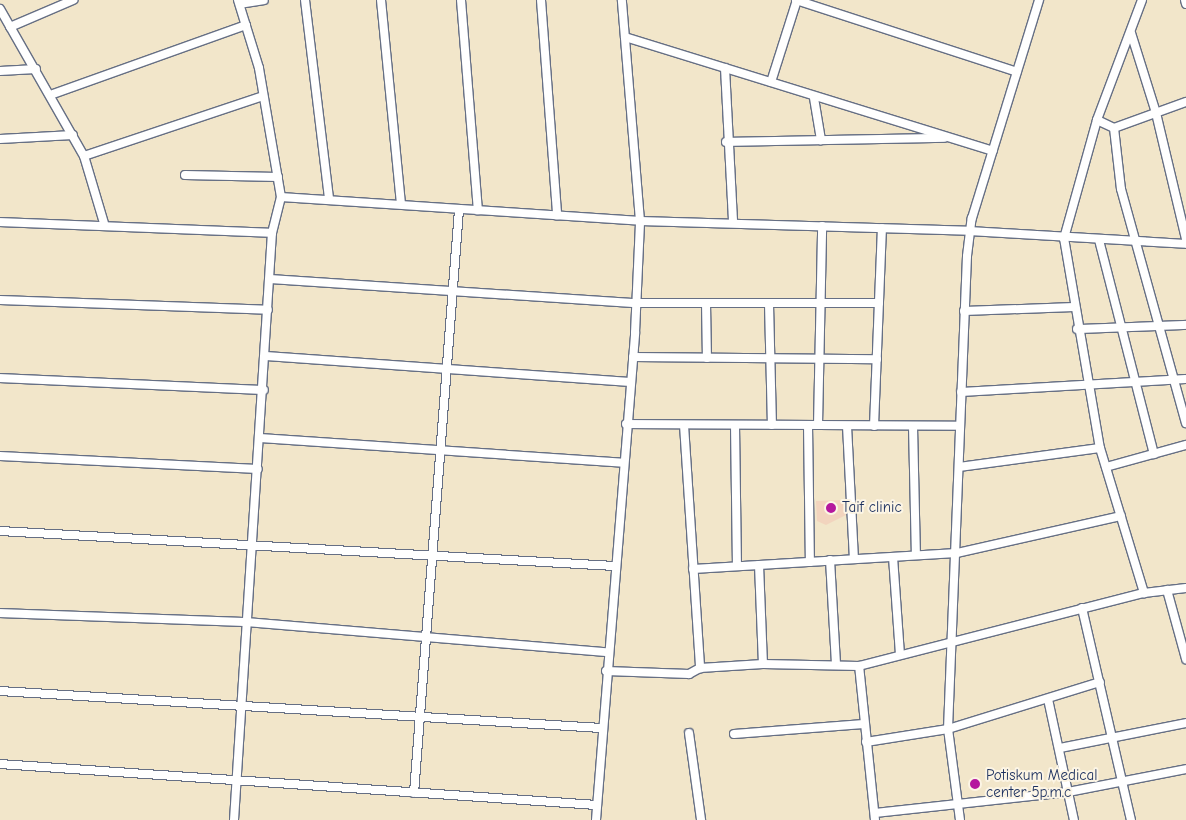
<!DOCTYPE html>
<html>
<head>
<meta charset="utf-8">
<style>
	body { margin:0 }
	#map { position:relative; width:1186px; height:820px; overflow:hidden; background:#f2e6ca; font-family:"Comic Neue",sans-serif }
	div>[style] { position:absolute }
	.built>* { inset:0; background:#f2d4be }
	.roads { filter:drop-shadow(1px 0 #666f84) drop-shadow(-1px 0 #666f84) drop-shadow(0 1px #666f84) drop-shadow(0 -1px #666f84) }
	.minor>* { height:8px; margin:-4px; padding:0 4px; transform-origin:4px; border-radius:4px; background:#fff }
	.dots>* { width:14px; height:14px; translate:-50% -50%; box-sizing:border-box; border:2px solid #fcf5e5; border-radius:50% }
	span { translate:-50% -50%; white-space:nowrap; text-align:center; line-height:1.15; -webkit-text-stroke:4px #fcf5e5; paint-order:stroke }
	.poi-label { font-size:15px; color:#1b2f5e }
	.left { translate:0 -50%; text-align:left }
</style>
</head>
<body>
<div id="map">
	<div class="built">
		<div style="clip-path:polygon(844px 500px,846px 515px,826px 525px,817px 521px,816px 501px)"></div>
	</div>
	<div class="roads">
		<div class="minor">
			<div style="left:305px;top:0;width:199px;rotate:83.1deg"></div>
			<div style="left:381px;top:0;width:205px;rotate:84.4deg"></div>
			<div style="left:461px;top:0;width:211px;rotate:85.4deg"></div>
			<div style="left:541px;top:0;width:216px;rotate:85.7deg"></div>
			<div style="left:796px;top:0;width:232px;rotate:18deg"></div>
			<div style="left:1142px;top:0;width:128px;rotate:110.6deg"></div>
			<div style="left:1097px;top:120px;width:123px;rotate:105.6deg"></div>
			<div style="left:1064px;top:238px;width:213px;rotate:80.3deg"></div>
			<div style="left:1100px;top:448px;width:152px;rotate:73.1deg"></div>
			<div style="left:1185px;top:0;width:4px;rotate:76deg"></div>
			<div style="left:240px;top:4px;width:24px;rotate:-9deg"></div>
			<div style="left:0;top:9px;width:169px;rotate:60.3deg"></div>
			<div style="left:84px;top:156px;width:70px;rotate:73.4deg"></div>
			<div style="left:10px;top:27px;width:69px;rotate:-23.2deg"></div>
			<div style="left:1131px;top:33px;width:84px;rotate:72.6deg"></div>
			<div style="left:1156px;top:113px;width:130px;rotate:76.6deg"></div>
			<div style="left:625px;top:37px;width:385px;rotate:17.2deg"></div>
			<div style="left:725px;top:68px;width:155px;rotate:87deg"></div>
			<div style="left:0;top:71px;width:36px;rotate:-3deg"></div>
			<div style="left:771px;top:82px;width:86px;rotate:-72.4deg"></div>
			<div style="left:53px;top:94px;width:205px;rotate:-19.7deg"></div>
			<div style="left:814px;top:98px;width:43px;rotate:80.5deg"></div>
			<div style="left:1097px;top:120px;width:19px;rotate:25deg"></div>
			<div style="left:1114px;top:128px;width:77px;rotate:-19.9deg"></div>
			<div style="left:1114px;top:128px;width:61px;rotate:83.5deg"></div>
			<div style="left:1121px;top:189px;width:243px;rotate:74.5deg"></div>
			<div style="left:0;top:139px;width:73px;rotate:-3.1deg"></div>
			<div style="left:726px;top:142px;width:218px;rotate:-1.1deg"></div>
			<div style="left:84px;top:156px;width:189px;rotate:-18.5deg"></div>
			<div style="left:185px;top:175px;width:93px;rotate:1.2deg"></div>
			<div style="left:281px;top:197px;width:360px;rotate:3.8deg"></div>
			<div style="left:640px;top:221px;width:329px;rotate:1.7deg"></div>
			<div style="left:969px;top:231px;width:217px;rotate:3.4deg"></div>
			<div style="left:0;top:222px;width:272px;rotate:2.3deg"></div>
			<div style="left:1099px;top:240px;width:221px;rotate:75.6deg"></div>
			<div style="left:270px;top:279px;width:367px;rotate:3.8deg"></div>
			<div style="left:636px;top:303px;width:243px"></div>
			<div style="left:0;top:300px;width:268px;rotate:2.1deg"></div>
			<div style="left:706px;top:303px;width:55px;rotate:89deg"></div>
			<div style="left:769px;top:304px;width:121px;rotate:88.6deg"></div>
			<div style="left:964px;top:311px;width:110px;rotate:-2.1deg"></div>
			<div style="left:1077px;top:329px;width:109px;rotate:-2.1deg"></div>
			<div style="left:266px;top:356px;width:365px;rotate:4.1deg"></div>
			<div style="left:633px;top:357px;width:244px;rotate:0.5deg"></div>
			<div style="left:0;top:378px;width:264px;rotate:2.6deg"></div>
			<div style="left:961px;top:392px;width:225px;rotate:-3.3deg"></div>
			<div style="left:626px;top:424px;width:334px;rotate:0.3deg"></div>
			<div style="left:684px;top:425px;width:244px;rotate:86.2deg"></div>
			<div style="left:735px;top:425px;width:141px;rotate:89.2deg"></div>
			<div style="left:808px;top:425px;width:137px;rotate:89.2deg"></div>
			<div style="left:818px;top:425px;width:199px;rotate:-88.8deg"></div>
			<div style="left:847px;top:426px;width:133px;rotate:87deg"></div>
			<div style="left:874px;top:426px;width:198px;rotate:-87.7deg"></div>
			<div style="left:913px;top:426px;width:129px;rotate:88.7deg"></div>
			<div style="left:260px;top:438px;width:364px;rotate:3.9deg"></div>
			<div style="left:0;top:456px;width:258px;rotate:2.9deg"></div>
			<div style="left:959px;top:467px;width:142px;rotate:-7.7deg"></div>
			<div style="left:1106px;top:467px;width:83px;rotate:-15.4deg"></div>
			<div style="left:0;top:531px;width:615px;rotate:3.26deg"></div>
			<div style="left:893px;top:557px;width:97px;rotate:85.9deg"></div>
			<div style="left:830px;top:560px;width:103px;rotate:86.7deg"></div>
			<div style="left:759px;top:565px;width:99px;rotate:87.7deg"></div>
			<div style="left:693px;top:569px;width:264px;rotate:-3.5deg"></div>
			<div style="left:957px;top:553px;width:168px;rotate:-12.7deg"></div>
			<div style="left:1167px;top:590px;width:72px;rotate:74.6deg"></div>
			<div style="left:1082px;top:608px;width:218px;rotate:77deg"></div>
			<div style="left:0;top:613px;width:247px;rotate:2.1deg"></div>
			<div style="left:247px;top:622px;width:362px;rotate:4.8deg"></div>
			<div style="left:606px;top:671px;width:83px;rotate:2.1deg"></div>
			<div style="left:689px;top:674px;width:13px;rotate:-29deg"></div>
			<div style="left:700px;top:668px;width:63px;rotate:-3.6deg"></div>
			<div style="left:763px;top:664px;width:96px;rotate:1.2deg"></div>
			<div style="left:0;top:691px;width:603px;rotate:3.52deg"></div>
			<div style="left:1048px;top:699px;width:124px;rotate:77.9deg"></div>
			<div style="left:689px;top:733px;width:88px;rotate:82.1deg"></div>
			<div style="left:734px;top:734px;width:130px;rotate:-4.4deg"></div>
			<div style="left:866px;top:742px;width:83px;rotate:-9deg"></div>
			<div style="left:948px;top:729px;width:159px;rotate:-17.2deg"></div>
			<div style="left:1060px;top:748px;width:128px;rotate:-11.2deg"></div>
			<div style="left:0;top:764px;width:598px;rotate:3.93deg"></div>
			<div style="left:414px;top:793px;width:586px;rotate:-85.59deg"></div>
			<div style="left:875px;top:813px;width:194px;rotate:-6.2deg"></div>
			<div style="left:1068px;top:792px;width:120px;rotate:-11deg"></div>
			<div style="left:234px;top:820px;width:588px;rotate:-86.3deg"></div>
			<div style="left:272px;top:233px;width:37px;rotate:-76deg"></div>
			<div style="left:281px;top:197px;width:131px;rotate:-99.7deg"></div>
			<div style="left:259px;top:68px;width:71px;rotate:-107.2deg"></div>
			<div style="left:596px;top:820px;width:489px;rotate:-85.4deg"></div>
			<div style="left:635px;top:333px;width:112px;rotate:-87.4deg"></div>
			<div style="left:640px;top:221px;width:222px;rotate:-94.7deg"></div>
			<div style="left:875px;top:820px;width:155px;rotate:-95.9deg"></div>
			<div style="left:859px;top:666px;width:294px;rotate:-14.4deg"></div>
			<div style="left:1144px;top:593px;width:42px;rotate:-6.8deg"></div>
			<div style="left:960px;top:820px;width:92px;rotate:-97.5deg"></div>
			<div style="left:948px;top:729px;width:473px;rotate:-87.7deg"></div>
			<div style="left:967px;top:256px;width:38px;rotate:-83deg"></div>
			<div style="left:972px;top:218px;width:228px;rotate:-72.9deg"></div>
		</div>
	</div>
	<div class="dots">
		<div style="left:831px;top:508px;background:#b5179e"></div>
		<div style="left:975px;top:784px;background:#b5179e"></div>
	</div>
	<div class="poi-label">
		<span class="left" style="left:842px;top:508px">Taif clinic</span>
		<span class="left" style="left:986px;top:784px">Potiskum Medical<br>center 5p.m.c</span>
	</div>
</div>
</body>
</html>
